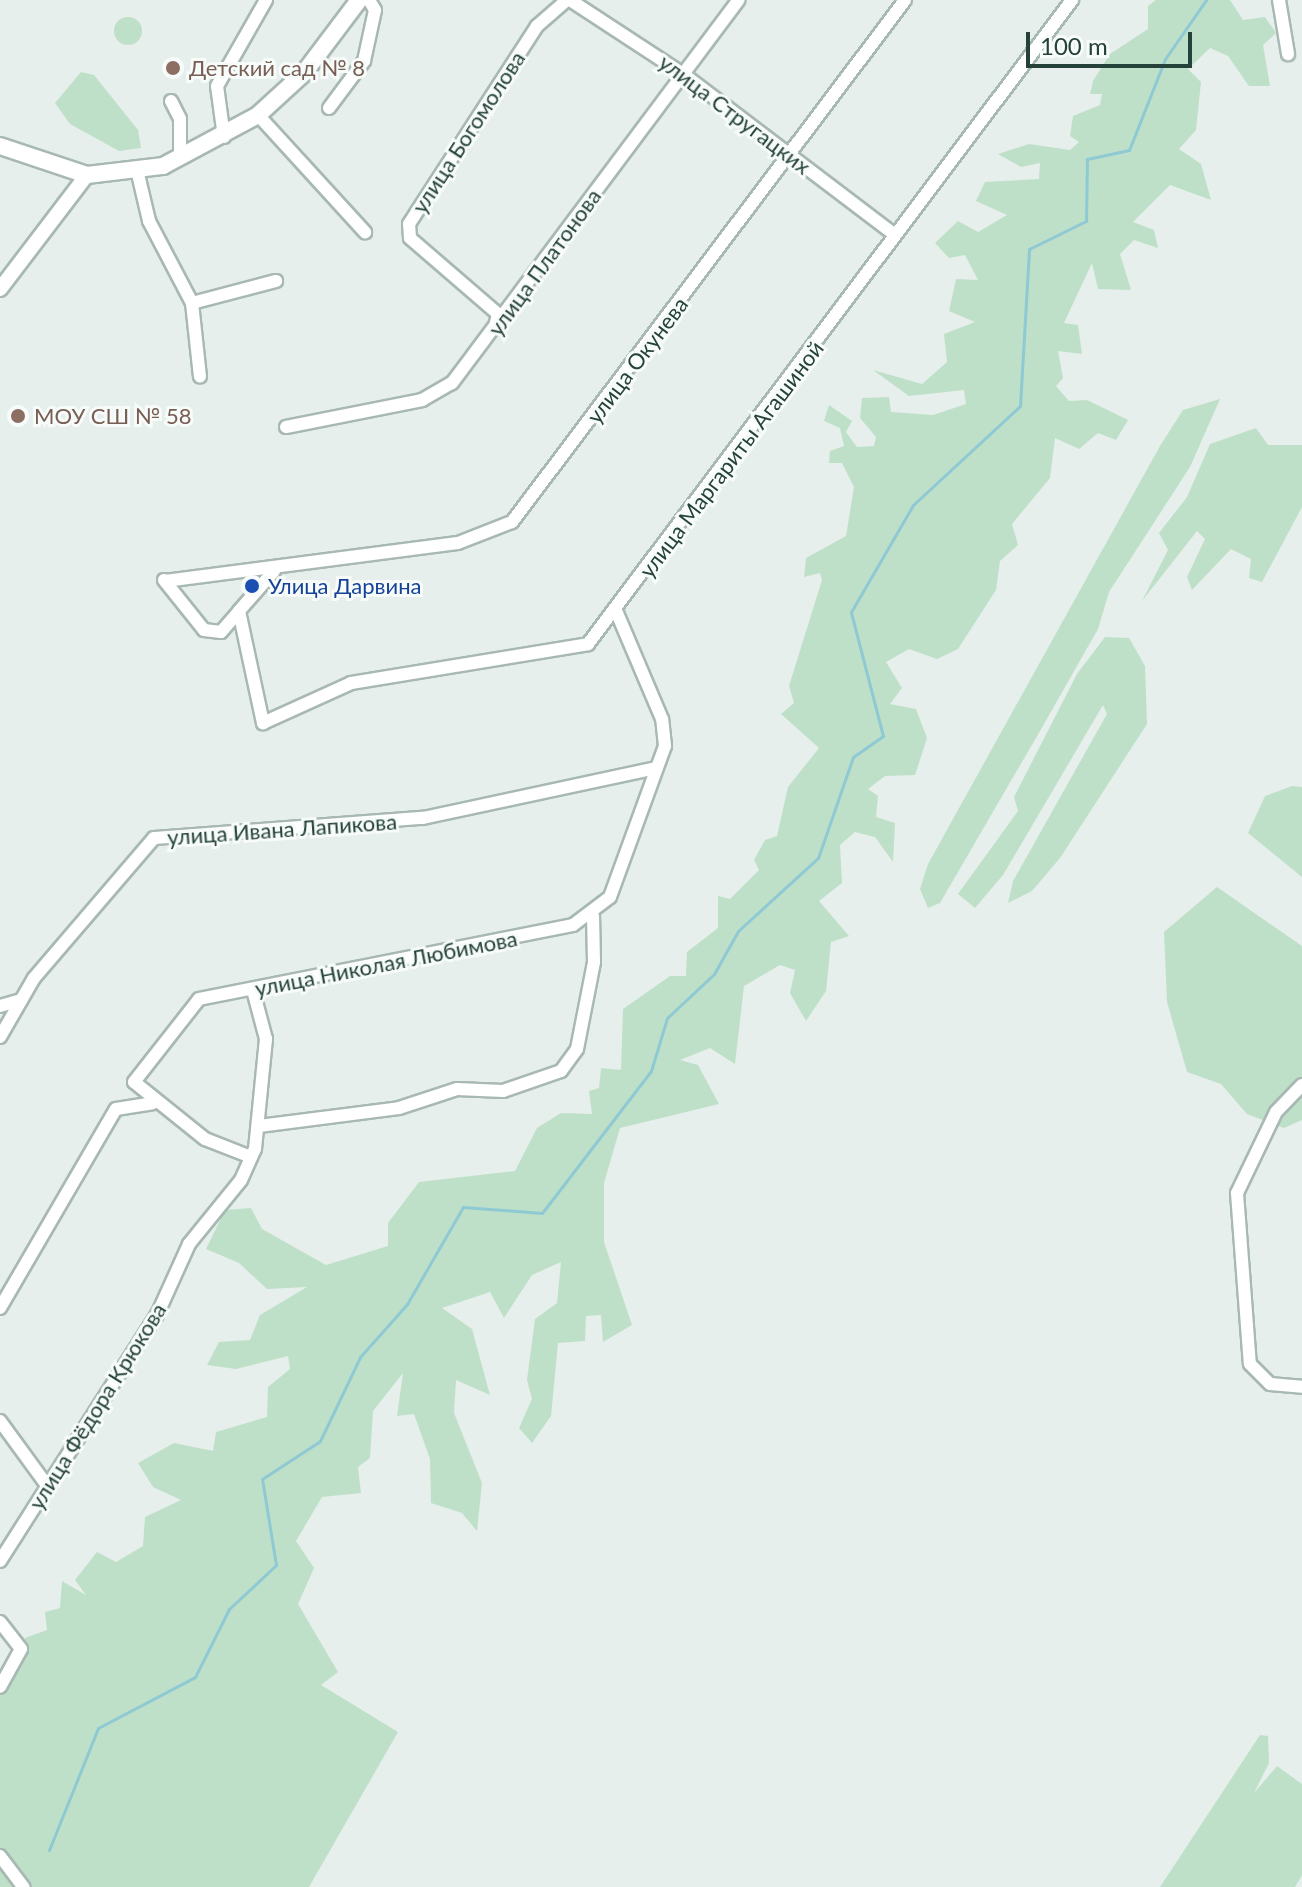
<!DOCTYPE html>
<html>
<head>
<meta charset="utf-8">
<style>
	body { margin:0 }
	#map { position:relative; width:1302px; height:1887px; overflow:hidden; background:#e6efeb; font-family:Lato,sans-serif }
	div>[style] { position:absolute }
	.green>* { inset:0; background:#bfe0c8 }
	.round { border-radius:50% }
	.stream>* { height:3px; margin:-1.5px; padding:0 1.5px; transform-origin:1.5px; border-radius:1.5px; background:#8ec9d4 }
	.roads { filter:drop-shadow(2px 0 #a8b8b2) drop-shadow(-2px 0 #a8b8b2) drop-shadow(0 2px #a8b8b2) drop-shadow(0 -2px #a8b8b2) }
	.minor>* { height:12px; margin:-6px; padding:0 6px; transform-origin:6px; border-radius:6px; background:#fff }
	.tertiary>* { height:14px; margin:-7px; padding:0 7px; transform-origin:7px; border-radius:7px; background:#fff }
	.secondary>* { height:16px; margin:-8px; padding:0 8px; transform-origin:8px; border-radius:8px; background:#fff }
	.dots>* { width:22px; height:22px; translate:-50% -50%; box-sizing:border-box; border:4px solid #f7fbf9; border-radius:50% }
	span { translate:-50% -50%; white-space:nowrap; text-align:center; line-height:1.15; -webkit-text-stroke:6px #f7fbf9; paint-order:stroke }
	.education-label { font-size:22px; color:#785e54 }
	.left { translate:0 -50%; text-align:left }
	.street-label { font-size:22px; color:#24423a }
	.transit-label { font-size:22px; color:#164399 }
	.scale { position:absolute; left:1026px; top:32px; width:166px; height:36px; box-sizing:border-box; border:4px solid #24423a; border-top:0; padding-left:10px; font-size:24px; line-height:28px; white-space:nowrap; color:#24423a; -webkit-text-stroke:6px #f7fbf9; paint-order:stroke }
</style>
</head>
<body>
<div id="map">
	<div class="green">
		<div style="clip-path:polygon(1156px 0,1230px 0,1243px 20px,1265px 17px,1276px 33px,1263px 45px,1270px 86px,1249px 86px,1228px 56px,1210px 48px,1188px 69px,1201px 82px,1196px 130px,1179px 149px,1201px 164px,1211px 200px,1170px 185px,1133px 222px,1154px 230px,1158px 248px,1134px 240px,1120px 254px,1131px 290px,1098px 289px,1092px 263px,1064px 323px,1078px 325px,1082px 354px,1058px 351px,1063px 378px,1056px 386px,1069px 401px,1087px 400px,1128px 420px,1116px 440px,1098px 433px,1079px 449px,1055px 438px,1050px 478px,1012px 524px,1018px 545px,1000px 561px,996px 590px,958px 649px,937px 659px,909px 649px,886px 662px,902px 688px,890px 704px,916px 709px,927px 738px,915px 775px,885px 776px,868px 789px,878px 796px,876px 817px,895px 823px,893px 862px,875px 837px,855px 832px,840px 845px,842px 883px,819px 901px,849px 936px,831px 942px,826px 991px,806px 1021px,790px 993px,795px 970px,780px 965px,744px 986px,735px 1064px,710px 1048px,680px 1060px,698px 1065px,719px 1104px,620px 1128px,604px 1183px,604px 1242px,632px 1325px,603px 1342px,601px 1315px,586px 1316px,585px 1341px,558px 1343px,551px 1416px,532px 1443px,519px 1428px,532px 1399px,527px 1380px,535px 1319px,557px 1303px,561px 1262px,532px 1275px,504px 1318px,490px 1292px,442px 1308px,472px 1329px,490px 1395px,456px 1380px,454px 1413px,482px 1483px,477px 1531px,462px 1513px,431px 1503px,430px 1459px,414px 1414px,397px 1416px,403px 1373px,373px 1411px,370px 1458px,358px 1467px,361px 1493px,322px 1497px,296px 1541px,314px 1568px,298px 1604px,338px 1672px,321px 1685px,398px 1732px,309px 1887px,0 1887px,0 1692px,27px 1654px,25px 1638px,47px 1630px,45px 1612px,60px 1608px,62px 1581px,86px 1595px,75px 1580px,97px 1552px,116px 1562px,143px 1546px,145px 1517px,181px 1500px,153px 1487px,138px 1463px,174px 1443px,213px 1451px,216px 1432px,267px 1417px,268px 1387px,290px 1369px,288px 1356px,236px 1369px,207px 1365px,219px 1342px,250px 1340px,260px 1315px,307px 1287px,267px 1289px,239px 1263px,206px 1249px,225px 1210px,251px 1208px,262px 1229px,326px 1265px,388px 1246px,388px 1223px,419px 1182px,515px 1171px,537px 1128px,561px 1113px,592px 1114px,589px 1091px,599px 1088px,601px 1068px,621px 1070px,623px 1009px,670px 976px,686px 976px,687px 952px,718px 928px,718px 896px,730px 899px,759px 870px,754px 860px,765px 840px,777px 836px,788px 787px,819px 748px,781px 714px,794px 703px,789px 686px,822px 580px,820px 573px,804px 577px,806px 558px,846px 536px,854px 487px,842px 463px,829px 463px,830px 451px,844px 446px,840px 428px,824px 421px,829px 405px,852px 421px,846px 432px,857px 447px,874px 446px,876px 437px,860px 418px,862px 398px,889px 397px,891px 412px,933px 415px,966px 404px,964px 390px,909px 396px,873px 370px,922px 384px,947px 362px,944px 334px,975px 322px,949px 311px,956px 279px,978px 280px,965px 255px,949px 258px,935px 243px,958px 221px,978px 232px,1007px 215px,976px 201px,985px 182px,1039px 179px,1040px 163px,1021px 167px,998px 154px,1029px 144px,1070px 150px,1079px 142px,1070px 136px,1073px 116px,1100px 105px,1102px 94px,1090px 94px,1093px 81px,1110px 54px,1148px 29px,1148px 6px)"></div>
		<div class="round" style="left:114px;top:17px;width:28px;height:28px"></div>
		<div style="clip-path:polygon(81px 72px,94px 75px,138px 130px,141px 148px,119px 151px,70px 124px,55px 103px)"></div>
		<div style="clip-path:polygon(1220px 399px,1190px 467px,1109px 592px,1098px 629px,1040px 731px,940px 903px,928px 908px,920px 889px,928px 864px,1160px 446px,1183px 410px)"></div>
		<div style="clip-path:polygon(1256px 428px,1268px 445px,1302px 445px,1302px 507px,1262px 582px,1249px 578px,1251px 559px,1231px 549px,1192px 590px,1187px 577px,1205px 539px,1197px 531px,1142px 601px,1168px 550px,1159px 533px,1187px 497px,1210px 444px)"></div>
		<div style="clip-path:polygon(1105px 637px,1129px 638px,1145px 666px,1147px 724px,1060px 858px,1032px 891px,1008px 903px,1013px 881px,1107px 714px,1103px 705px,1003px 875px,975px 908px,958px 894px,1018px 811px,1014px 797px,1077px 674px)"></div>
		<div style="clip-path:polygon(1292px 786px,1302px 787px,1302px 877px,1248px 833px,1265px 796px)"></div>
		<div style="clip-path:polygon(1217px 887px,1302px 946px,1302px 1120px,1284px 1128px,1247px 1114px,1221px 1084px,1187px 1072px,1167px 1002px,1164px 932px)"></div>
		<div style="clip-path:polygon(1260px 1735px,1268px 1736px,1269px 1763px,1254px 1793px,1277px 1766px,1302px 1784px,1302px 1875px,1295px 1887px,1160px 1887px)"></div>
	</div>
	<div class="stream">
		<div style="left:49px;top:1850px;width:131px;rotate:-68.1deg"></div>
		<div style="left:98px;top:1728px;width:110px;rotate:-27.7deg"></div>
		<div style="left:195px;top:1677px;width:76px;rotate:-63.4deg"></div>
		<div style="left:229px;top:1609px;width:64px;rotate:-43.1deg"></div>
		<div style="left:276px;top:1565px;width:87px;rotate:-99.2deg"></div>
		<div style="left:262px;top:1479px;width:69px;rotate:-33.2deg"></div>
		<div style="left:320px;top:1441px;width:93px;rotate:-64.5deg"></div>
		<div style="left:360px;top:1357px;width:71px;rotate:-48.4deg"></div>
		<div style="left:407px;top:1304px;width:112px;rotate:-60deg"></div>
		<div style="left:463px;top:1207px;width:79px;rotate:4.3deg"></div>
		<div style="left:542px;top:1213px;width:179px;rotate:-52.5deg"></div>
		<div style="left:651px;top:1071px;width:55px;rotate:-73.2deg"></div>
		<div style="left:667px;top:1018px;width:64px;rotate:-43.1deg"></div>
		<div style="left:714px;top:974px;width:49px;rotate:-60.8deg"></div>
		<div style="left:738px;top:931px;width:108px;rotate:-42.4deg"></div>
		<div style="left:818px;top:858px;width:107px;rotate:-70.9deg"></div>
		<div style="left:853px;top:757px;width:37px;rotate:-35deg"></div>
		<div style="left:883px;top:736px;width:128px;rotate:-104.5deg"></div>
		<div style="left:851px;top:612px;width:124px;rotate:-59.9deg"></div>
		<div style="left:913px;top:505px;width:146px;rotate:-42.8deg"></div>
		<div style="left:1020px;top:406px;width:157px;rotate:-86.7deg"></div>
		<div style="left:1029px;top:249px;width:64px;rotate:-26.2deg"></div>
		<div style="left:1086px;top:221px;width:62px;rotate:-89.1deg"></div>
		<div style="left:1087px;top:159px;width:43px;rotate:-12.1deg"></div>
		<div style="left:1129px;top:150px;width:98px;rotate:-68.4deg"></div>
		<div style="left:1165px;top:59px;width:72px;rotate:-55.2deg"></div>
	</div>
	<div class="roads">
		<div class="minor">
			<div style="left:570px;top:0;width:135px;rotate:33.2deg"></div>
			<div style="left:683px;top:74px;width:266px;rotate:37.2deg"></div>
			<div style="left:1279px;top:0;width:55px;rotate:80.5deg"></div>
			<div style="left:171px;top:101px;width:20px;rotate:63deg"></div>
			<div style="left:180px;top:119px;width:39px;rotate:90deg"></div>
			<div style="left:329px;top:108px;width:59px;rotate:-53.3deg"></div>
			<div style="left:364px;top:61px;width:52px;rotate:-77.8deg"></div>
			<div style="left:375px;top:10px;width:12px;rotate:-121deg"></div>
			<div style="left:258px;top:115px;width:159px;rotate:47.6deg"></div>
			<div style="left:224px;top:137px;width:51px;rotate:-97.8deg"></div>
			<div style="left:217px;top:86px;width:99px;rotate:-60.3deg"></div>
			<div style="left:138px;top:174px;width:48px;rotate:76.8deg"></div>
			<div style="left:149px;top:221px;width:93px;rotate:62.3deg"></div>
			<div style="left:192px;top:303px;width:87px;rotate:-14.7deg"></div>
			<div style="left:192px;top:303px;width:74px;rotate:83.8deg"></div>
			<div style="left:495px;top:327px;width:13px;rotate:-77deg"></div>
			<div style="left:498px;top:314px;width:116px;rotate:-139.2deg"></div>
			<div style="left:410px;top:238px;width:14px;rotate:-94deg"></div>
			<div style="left:409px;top:224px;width:236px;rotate:-57.1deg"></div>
			<div style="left:537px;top:26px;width:40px;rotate:-41deg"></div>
			<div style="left:286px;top:427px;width:139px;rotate:-11.2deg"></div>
			<div style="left:422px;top:400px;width:34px;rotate:-30deg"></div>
			<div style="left:452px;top:383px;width:478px;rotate:-53.2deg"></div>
			<div style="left:274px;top:571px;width:53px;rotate:131.2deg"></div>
			<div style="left:239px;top:611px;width:115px;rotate:77.9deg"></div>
			<div style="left:263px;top:723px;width:97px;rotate:-24.4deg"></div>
			<div style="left:351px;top:683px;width:240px;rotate:-9.3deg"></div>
			<div style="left:588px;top:644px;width:806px;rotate:-53.07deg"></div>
			<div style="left:164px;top:580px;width:64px;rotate:51.3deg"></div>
			<div style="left:204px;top:630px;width:17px;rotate:7deg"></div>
			<div style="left:221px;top:632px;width:28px;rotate:-49deg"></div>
			<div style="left:165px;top:581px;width:295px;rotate:-7.4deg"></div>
			<div style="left:458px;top:543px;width:58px;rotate:-21.3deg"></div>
			<div style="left:512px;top:522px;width:653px;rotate:-53.02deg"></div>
			<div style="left:0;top:1006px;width:22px;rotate:-16deg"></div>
			<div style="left:0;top:1037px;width:68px;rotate:-60deg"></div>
			<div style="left:34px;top:978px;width:184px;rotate:-49.4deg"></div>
			<div style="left:154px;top:838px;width:270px;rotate:-4.3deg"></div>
			<div style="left:423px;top:818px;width:238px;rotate:-12.1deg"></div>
			<div style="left:1302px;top:1085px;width:37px;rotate:134deg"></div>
			<div style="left:1276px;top:1112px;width:90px;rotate:115.7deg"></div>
			<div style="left:1237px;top:1193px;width:171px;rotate:85.7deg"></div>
			<div style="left:1250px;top:1364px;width:28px;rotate:45deg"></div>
			<div style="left:1270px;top:1384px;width:32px;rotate:5deg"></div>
			<div style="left:259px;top:1126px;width:141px;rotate:-7.3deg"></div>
			<div style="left:399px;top:1108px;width:61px;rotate:-18.1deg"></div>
			<div style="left:457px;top:1089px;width:46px;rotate:2.5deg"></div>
			<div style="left:503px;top:1091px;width:61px;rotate:-19deg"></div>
			<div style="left:561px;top:1071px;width:27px;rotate:-54deg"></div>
			<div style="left:577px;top:1049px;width:89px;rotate:-78.9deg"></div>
			<div style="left:594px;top:962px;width:46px;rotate:-91.2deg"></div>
			<div style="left:251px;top:1157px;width:49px;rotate:-158.6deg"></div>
			<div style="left:205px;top:1139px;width:91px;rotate:-141.2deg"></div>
			<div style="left:134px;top:1082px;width:105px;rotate:-51.9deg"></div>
			<div style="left:199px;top:999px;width:381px;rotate:-11.2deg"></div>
			<div style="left:573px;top:925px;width:46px;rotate:-37.1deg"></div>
			<div style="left:610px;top:897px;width:161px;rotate:-70deg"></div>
			<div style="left:665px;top:746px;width:27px;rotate:-96deg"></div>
			<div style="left:662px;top:719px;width:115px;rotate:-113deg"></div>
			<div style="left:0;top:1308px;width:230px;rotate:-59.8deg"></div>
			<div style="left:116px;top:1109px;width:37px;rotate:-9deg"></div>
			<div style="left:0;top:1421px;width:78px;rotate:53.9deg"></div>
			<div style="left:0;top:1561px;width:292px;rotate:-57.5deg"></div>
			<div style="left:157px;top:1315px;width:78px;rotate:-65.7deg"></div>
			<div style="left:189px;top:1244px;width:82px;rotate:-50.9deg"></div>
			<div style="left:241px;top:1180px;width:34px;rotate:-66deg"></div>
			<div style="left:255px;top:1149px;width:111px;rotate:-84.3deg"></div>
			<div style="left:266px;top:1039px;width:51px;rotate:-104.9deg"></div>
			<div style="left:0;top:1622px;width:34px;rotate:52deg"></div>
			<div style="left:21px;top:1649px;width:43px;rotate:118.9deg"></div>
			<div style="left:0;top:1856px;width:39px;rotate:53deg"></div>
		</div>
		<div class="tertiary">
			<div style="left:0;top:289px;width:143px;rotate:-52.7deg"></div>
		</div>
		<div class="secondary">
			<div style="left:0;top:146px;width:92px;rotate:18.4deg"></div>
			<div style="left:87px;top:175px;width:77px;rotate:-6.8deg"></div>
			<div style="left:163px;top:166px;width:108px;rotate:-28.2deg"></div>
			<div style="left:258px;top:115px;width:62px;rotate:-42.4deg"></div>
			<div style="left:304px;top:73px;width:91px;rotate:-53deg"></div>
		</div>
	</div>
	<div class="dots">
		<div style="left:173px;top:68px;background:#8d6e63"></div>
		<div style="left:18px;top:416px;background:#8d6e63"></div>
		<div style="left:252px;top:586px;background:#1a4fb4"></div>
	</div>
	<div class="education-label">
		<span class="left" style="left:189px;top:68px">Детский сад № 8</span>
		<span class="left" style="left:34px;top:416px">МОУ СШ № 58</span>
	</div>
	<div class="street-label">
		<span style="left:735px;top:114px;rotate:37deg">улица Стругацких</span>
		<span style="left:468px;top:132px;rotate:-57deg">улица Богомолова</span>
		<span style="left:544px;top:262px;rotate:-54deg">улица Платонова</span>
		<span style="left:637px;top:360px;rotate:-53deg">улица Окунева</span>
		<span style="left:731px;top:459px;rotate:-53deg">улица Маргариты Агашиной</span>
		<span style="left:282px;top:829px;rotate:-4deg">улица Ивана Лапикова</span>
		<span style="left:386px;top:963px;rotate:-11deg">улица Николая Любимова</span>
		<span style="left:97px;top:1406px;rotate:-58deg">улица Фёдора Крюкова</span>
	</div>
	<div class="transit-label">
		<span class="left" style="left:268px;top:586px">Улица Дарвина</span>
	</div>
	<div class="scale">100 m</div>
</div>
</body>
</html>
